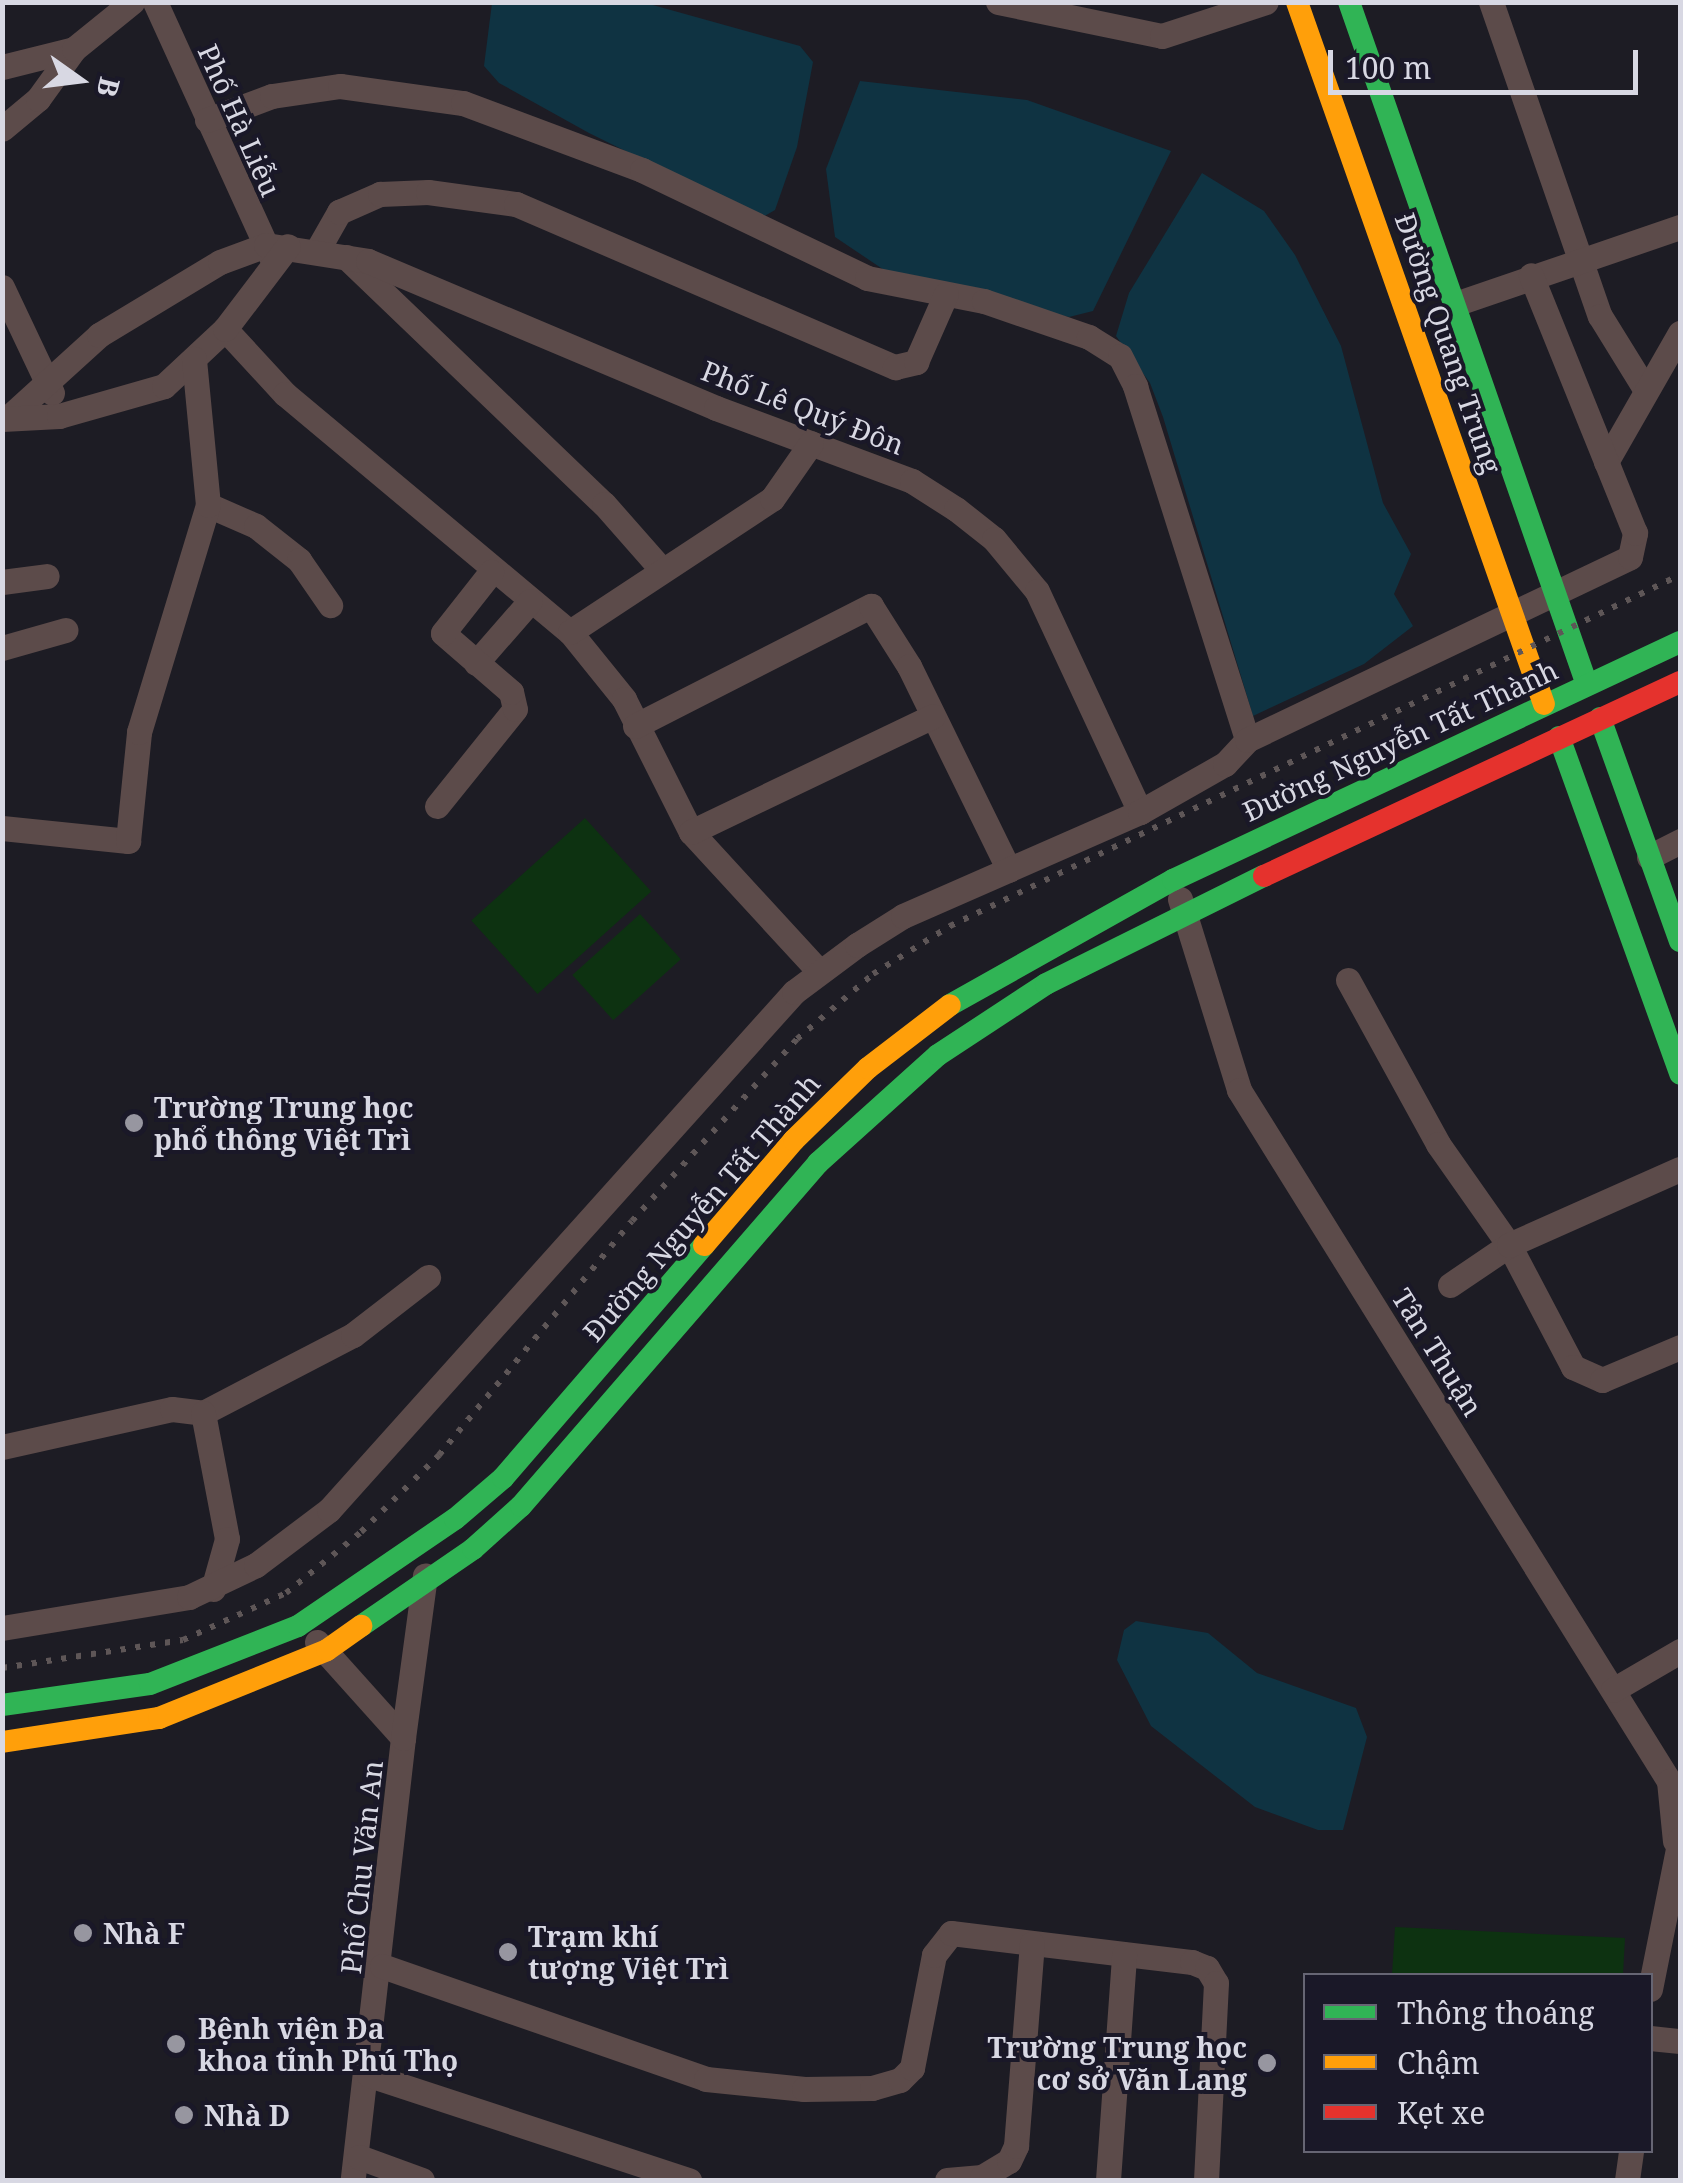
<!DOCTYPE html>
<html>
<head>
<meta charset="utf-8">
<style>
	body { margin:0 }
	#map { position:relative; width:1683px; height:2183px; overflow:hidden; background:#1d1c24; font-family:"Noto Serif",serif }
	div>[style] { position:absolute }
	.green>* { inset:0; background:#0d3211; transform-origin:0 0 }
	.water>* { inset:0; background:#0f3342 }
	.street>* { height:25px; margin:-12.5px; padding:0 12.5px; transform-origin:12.5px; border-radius:12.5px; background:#5c4b4a }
	.fast>* { height:22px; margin:-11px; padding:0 11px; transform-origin:11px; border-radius:11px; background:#30b455 }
	.slow>* { height:22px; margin:-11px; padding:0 11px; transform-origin:11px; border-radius:11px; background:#ff9f0a }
	.jam>* { height:22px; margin:-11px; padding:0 11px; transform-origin:11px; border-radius:11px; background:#e5322d }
	.rail>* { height:6px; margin-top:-3px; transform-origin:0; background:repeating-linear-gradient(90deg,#5e5657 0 5px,transparent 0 15px) }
	.dots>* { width:28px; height:28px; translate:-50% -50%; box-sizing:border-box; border:5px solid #1a1828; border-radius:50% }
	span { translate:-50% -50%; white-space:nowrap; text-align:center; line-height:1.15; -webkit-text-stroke:8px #1a1828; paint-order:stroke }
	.street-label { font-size:28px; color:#d8d8e3 }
	.poi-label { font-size:28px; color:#d8d8e3; font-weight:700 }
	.left { translate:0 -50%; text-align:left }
	.right { translate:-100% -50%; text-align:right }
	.frame { position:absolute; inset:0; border:5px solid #d8d8e3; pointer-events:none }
	.legend { position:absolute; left:1303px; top:1973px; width:350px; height:180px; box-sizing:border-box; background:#1a1828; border:2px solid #666573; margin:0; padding:12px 18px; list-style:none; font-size:30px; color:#d8d8e3 }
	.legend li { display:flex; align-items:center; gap:20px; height:50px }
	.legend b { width:50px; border:2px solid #666573 }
	.north { position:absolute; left:30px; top:30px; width:100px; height:100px; -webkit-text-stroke:8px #1a1828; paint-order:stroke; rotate:104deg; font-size:28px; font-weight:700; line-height:40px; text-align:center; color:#d8d8e3 }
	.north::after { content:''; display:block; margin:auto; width:35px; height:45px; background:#d8d8e3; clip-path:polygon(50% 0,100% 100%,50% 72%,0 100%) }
	.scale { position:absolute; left:1328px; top:50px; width:310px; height:45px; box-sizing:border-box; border:5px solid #d8d8e3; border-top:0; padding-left:12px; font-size:30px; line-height:35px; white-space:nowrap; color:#d8d8e3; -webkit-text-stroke:8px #1a1828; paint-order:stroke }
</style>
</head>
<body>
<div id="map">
	<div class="green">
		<div style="left:585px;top:818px;width:99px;height:153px;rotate:48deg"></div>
		<div style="left:640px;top:914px;width:61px;height:91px;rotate:48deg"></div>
		<div style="clip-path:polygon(1395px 1927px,1625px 1938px,1623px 1975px,1392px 1975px)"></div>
	</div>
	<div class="water">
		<div style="clip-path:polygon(642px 2px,800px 46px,813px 62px,797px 147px,775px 210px,761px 218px,589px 133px,499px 83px,484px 66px,492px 3px)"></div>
		<div style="clip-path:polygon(860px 81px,1027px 100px,1171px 151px,1093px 311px,1069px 317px,896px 278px,835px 237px,826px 169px)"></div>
		<div style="clip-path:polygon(1202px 173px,1264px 211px,1295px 255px,1341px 346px,1383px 503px,1411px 554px,1394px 594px,1413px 626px,1364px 664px,1253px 716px,1163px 417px,1150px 383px,1116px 336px,1129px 293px)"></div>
		<div style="clip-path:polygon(1136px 1621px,1208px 1633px,1257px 1673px,1356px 1708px,1367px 1737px,1343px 1830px,1318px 1830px,1255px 1807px,1151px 1726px,1117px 1660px,1124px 1630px)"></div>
	</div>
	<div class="street">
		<div style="left:155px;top:2px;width:280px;rotate:65.5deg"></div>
		<div style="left:998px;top:2px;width:167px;rotate:11.7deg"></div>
		<div style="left:1162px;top:36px;width:109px;rotate:-18.1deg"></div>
		<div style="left:1491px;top:2px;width:332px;rotate:70.9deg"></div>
		<div style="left:1600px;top:316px;width:86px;rotate:58.3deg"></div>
		<div style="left:2px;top:67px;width:74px;rotate:-14deg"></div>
		<div style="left:207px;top:120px;width:69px;rotate:-20.3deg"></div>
		<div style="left:272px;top:96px;width:69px;rotate:-8.4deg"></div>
		<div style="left:340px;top:86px;width:124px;rotate:7.9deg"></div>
		<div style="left:463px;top:103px;width:191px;rotate:20.5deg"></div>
		<div style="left:642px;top:170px;width:250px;rotate:25.6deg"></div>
		<div style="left:867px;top:278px;width:119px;rotate:11.1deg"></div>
		<div style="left:984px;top:301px;width:111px;rotate:18.9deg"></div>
		<div style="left:1089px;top:337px;width:36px;rotate:32deg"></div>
		<div style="left:1120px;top:356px;width:34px;rotate:63deg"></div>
		<div style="left:1135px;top:386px;width:371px;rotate:72.4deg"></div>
		<div style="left:2px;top:129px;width:47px;rotate:-39.8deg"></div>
		<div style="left:38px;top:99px;width:62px;rotate:-54.2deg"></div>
		<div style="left:74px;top:49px;width:75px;rotate:-39deg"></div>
		<div style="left:318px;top:249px;width:43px;rotate:-60.4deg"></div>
		<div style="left:339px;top:212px;width:45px;rotate:-23.7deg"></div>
		<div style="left:380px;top:194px;width:48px;rotate:-2.4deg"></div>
		<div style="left:428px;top:192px;width:89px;rotate:7.8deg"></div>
		<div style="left:516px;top:204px;width:413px;rotate:23.3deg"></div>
		<div style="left:895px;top:367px;width:22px;rotate:-13deg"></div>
		<div style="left:916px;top:362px;width:74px;rotate:-66.2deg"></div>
		<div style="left:346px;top:257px;width:357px;rotate:43.8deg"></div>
		<div style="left:604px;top:504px;width:88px;rotate:48.7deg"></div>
		<div style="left:2px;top:287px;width:117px;rotate:64.7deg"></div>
		<div style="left:1455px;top:304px;width:238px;rotate:-18.9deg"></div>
		<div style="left:225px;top:329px;width:88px;rotate:47.3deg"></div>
		<div style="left:285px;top:394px;width:371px;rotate:39.9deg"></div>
		<div style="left:570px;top:632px;width:86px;rotate:51.1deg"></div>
		<div style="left:624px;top:699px;width:149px;rotate:63.3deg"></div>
		<div style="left:691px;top:832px;width:189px;rotate:47.4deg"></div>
		<div style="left:9px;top:417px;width:122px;rotate:-42.3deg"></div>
		<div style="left:99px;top:335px;width:141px;rotate:-31.1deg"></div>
		<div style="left:220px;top:262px;width:49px;rotate:-20.3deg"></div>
		<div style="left:266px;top:245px;width:103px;rotate:8.9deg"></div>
		<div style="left:368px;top:261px;width:378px;rotate:22.9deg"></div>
		<div style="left:716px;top:408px;width:209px;rotate:20.4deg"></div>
		<div style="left:912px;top:481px;width:52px;rotate:32.5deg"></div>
		<div style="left:956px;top:509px;width:48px;rotate:38.3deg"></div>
		<div style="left:994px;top:539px;width:67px;rotate:50.4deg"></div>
		<div style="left:1037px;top:591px;width:244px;rotate:65deg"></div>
		<div style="left:2px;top:419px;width:57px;rotate:-3deg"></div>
		<div style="left:59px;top:416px;width:109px;rotate:-15.9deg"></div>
		<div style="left:164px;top:386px;width:83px;rotate:-43.1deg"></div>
		<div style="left:225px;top:329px;width:104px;rotate:-52.8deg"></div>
		<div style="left:1606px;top:462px;width:149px;rotate:-60.2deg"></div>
		<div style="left:208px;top:505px;width:52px;rotate:23.6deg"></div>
		<div style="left:256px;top:526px;width:55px;rotate:38.3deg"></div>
		<div style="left:299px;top:560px;width:55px;rotate:55.4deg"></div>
		<div style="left:2px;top:582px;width:45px;rotate:-7.6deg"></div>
		<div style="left:570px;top:632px;width:242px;rotate:-33.4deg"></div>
		<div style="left:772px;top:499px;width:68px;rotate:-55.1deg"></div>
		<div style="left:2px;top:648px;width:66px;rotate:-15.9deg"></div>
		<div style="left:476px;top:663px;width:82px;rotate:-48.9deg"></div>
		<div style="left:635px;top:726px;width:265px;rotate:-27deg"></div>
		<div style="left:871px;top:606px;width:71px;rotate:57.7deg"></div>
		<div style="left:909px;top:666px;width:227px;rotate:63.9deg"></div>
		<div style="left:437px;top:806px;width:124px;rotate:-51.2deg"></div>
		<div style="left:515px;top:709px;width:17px;rotate:-103deg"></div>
		<div style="left:511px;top:692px;width:90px;rotate:-139.1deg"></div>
		<div style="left:443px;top:633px;width:78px;rotate:-51.8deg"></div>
		<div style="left:2px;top:828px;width:127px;rotate:5.9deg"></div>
		<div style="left:128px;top:841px;width:110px;rotate:-84.2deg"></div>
		<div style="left:139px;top:732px;width:237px;rotate:-73.1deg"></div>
		<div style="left:208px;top:505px;width:147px;rotate:-95.5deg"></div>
		<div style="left:691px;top:832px;width:268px;rotate:-25.6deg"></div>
		<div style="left:1649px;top:857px;width:35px;rotate:-27deg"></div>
		<div style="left:1180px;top:899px;width:200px;rotate:72.8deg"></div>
		<div style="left:1239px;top:1090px;width:814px;rotate:58.11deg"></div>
		<div style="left:1669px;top:1781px;width:60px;rotate:84.3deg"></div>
		<div style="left:1348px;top:980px;width:187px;rotate:61.2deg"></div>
		<div style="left:1438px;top:1144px;width:123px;rotate:54.9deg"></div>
		<div style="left:1509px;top:1245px;width:138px;rotate:62.3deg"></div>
		<div style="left:1573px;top:1367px;width:32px;rotate:24deg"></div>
		<div style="left:1602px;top:1380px;width:85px;rotate:-22.9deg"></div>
		<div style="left:1450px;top:1285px;width:71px;rotate:-34.1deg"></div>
		<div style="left:1509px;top:1245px;width:187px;rotate:-24deg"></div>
		<div style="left:203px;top:1413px;width:169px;rotate:-27.5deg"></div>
		<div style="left:353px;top:1335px;width:95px;rotate:-37.7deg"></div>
		<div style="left:2px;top:1447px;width:174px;rotate:-12.6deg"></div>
		<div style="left:172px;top:1409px;width:31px;rotate:7deg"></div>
		<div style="left:203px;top:1413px;width:128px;rotate:79.2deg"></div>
		<div style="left:227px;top:1539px;width:52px;rotate:105.6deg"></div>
		<div style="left:2px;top:1628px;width:190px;rotate:-9.4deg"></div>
		<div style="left:189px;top:1597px;width:74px;rotate:-25.5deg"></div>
		<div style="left:256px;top:1565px;width:91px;rotate:-37deg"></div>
		<div style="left:329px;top:1510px;width:696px;rotate:-48.09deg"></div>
		<div style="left:794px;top:992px;width:79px;rotate:-36.7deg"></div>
		<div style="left:857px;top:945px;width:54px;rotate:-32.2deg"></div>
		<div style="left:903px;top:916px;width:259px;rotate:-23.7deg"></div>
		<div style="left:1140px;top:812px;width:98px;rotate:-29.5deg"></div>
		<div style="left:1225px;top:764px;width:33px;rotate:-47deg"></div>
		<div style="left:1247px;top:740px;width:424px;rotate:-25.5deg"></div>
		<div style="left:1630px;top:557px;width:25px;rotate:-78deg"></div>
		<div style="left:1635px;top:533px;width:278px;rotate:-112deg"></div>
		<div style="left:317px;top:1642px;width:129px;rotate:48.1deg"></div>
		<div style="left:403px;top:1738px;width:445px;rotate:96.5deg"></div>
		<div style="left:1613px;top:1690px;width:78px;rotate:-30.2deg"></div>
		<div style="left:403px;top:1738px;width:164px;rotate:-82.3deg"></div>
		<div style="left:382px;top:1966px;width:343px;rotate:19.2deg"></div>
		<div style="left:706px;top:2079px;width:99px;rotate:5.8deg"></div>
		<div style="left:804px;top:2089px;width:68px;rotate:-0.8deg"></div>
		<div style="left:872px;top:2088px;width:29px;rotate:-16deg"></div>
		<div style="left:900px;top:2080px;width:17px;rotate:-45deg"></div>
		<div style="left:912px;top:2068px;width:115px;rotate:-79deg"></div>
		<div style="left:934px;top:1955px;width:28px;rotate:-52deg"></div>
		<div style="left:951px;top:1933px;width:243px;rotate:6.9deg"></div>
		<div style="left:1192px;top:1962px;width:16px;rotate:22deg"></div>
		<div style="left:1207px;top:1968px;width:17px;rotate:59deg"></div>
		<div style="left:1216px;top:1983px;width:197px;rotate:92.9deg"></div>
		<div style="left:1650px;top:1989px;width:153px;rotate:-78.7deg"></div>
		<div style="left:1650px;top:2038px;width:30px;rotate:6deg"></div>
		<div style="left:369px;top:2075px;width:337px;rotate:18.2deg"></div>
		<div style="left:359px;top:2157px;width:67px;rotate:20.1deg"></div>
		<div style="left:947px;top:2180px;width:35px;rotate:-5deg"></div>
		<div style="left:982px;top:2177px;width:31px;rotate:-31deg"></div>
		<div style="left:1009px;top:2161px;width:17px;rotate:-65deg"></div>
		<div style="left:1016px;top:2146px;width:203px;rotate:-85.5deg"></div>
		<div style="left:1108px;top:2180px;width:226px;rotate:-85.9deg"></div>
		<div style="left:1627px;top:2180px;width:30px;rotate:-82deg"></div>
	</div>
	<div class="fast">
		<div style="left:1349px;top:2px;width:723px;rotate:70.79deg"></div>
		<div style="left:1600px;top:718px;width:237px;rotate:70.3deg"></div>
		<div style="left:1559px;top:737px;width:358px;rotate:70.2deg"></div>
		<div style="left:950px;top:1005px;width:256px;rotate:-29.3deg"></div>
		<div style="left:1173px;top:880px;width:560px;rotate:-25.15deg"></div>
		<div style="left:361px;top:1626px;width:136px;rotate:-34.5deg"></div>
		<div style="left:473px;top:1549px;width:64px;rotate:-41.9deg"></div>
		<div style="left:521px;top:1506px;width:454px;rotate:-49.1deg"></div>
		<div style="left:818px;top:1163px;width:161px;rotate:-42deg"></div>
		<div style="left:938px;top:1055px;width:129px;rotate:-33.3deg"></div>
		<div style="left:1046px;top:984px;width:243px;rotate:-26.4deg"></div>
		<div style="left:2px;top:1705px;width:149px;rotate:-8.1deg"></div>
		<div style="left:150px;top:1684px;width:159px;rotate:-21.4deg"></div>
		<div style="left:298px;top:1626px;width:190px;rotate:-34.3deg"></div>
		<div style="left:455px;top:1519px;width:63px;rotate:-40.5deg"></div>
		<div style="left:503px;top:1478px;width:308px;rotate:-49.2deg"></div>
	</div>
	<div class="slow">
		<div style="left:1297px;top:2px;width:744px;rotate:70.62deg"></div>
		<div style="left:704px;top:1245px;width:138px;rotate:-49.4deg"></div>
		<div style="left:794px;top:1140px;width:103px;rotate:-44.2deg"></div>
		<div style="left:868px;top:1068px;width:103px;rotate:-37.5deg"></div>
		<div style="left:2px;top:1742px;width:159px;rotate:-8.7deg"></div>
		<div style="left:159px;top:1718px;width:181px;rotate:-22deg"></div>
		<div style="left:327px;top:1650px;width:42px;rotate:-35.2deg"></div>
	</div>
	<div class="jam">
		<div style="left:1264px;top:876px;width:459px;rotate:-25deg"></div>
	</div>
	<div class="rail">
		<div style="left:2px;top:1668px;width:183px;rotate:-8.8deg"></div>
		<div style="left:183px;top:1640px;width:113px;rotate:-24.5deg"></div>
		<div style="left:286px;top:1593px;width:97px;rotate:-39.1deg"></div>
		<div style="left:361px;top:1532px;width:110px;rotate:-44.6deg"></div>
		<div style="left:439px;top:1455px;width:303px;rotate:-50.5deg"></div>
		<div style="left:632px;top:1221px;width:246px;rotate:-47.8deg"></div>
		<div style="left:797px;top:1039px;width:100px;rotate:-40.5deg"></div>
		<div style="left:873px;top:974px;width:91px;rotate:-31.9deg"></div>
		<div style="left:950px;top:926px;width:810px;rotate:-25.68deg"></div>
	</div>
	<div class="dots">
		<div style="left:134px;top:1123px;background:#9796a0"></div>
		<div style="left:83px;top:1933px;background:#9796a0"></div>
		<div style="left:508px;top:1952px;background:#9796a0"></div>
		<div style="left:176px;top:2044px;background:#9796a0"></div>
		<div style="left:1267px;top:2063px;background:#9796a0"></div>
		<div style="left:184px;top:2115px;background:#9796a0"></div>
	</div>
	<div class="street-label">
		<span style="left:240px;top:120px;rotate:66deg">Phố Hà Liễu</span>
		<span style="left:1449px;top:343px;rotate:71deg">Đường Quang Trung</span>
		<span style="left:803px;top:407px;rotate:21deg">Phố Lê Quý Đôn</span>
		<span style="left:1400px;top:740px;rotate:-25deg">Đường Nguyễn Tất Thành</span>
		<span style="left:701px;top:1207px;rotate:-49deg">Đường Nguyễn Tất Thành</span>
		<span style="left:1438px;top:1352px;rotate:58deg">Tân Thuận</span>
		<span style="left:361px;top:1867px;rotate:-84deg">Phố Chu Văn An</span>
	</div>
	<div class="poi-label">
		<span class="left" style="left:154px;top:1123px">Trường Trung học<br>phổ thông Việt Trì</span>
		<span class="left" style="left:103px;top:1933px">Nhà F</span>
		<span class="left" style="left:528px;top:1952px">Trạm khí<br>tượng Việt Trì</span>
		<span class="left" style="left:198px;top:2044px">Bệnh viện Đa<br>khoa tỉnh Phú Thọ</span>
		<span class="right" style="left:1247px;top:2063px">Trường Trung học<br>cơ sở Văn Lang</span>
		<span class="left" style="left:204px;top:2115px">Nhà D</span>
	</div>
	<div class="frame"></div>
	<ul class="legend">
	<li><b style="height:12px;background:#30b455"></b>Thông thoáng</li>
	<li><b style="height:12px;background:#ff9f0a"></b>Chậm</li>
	<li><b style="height:12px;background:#e5322d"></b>Kẹt xe</li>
	</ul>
	<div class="north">B</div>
	<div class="scale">100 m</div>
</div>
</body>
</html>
